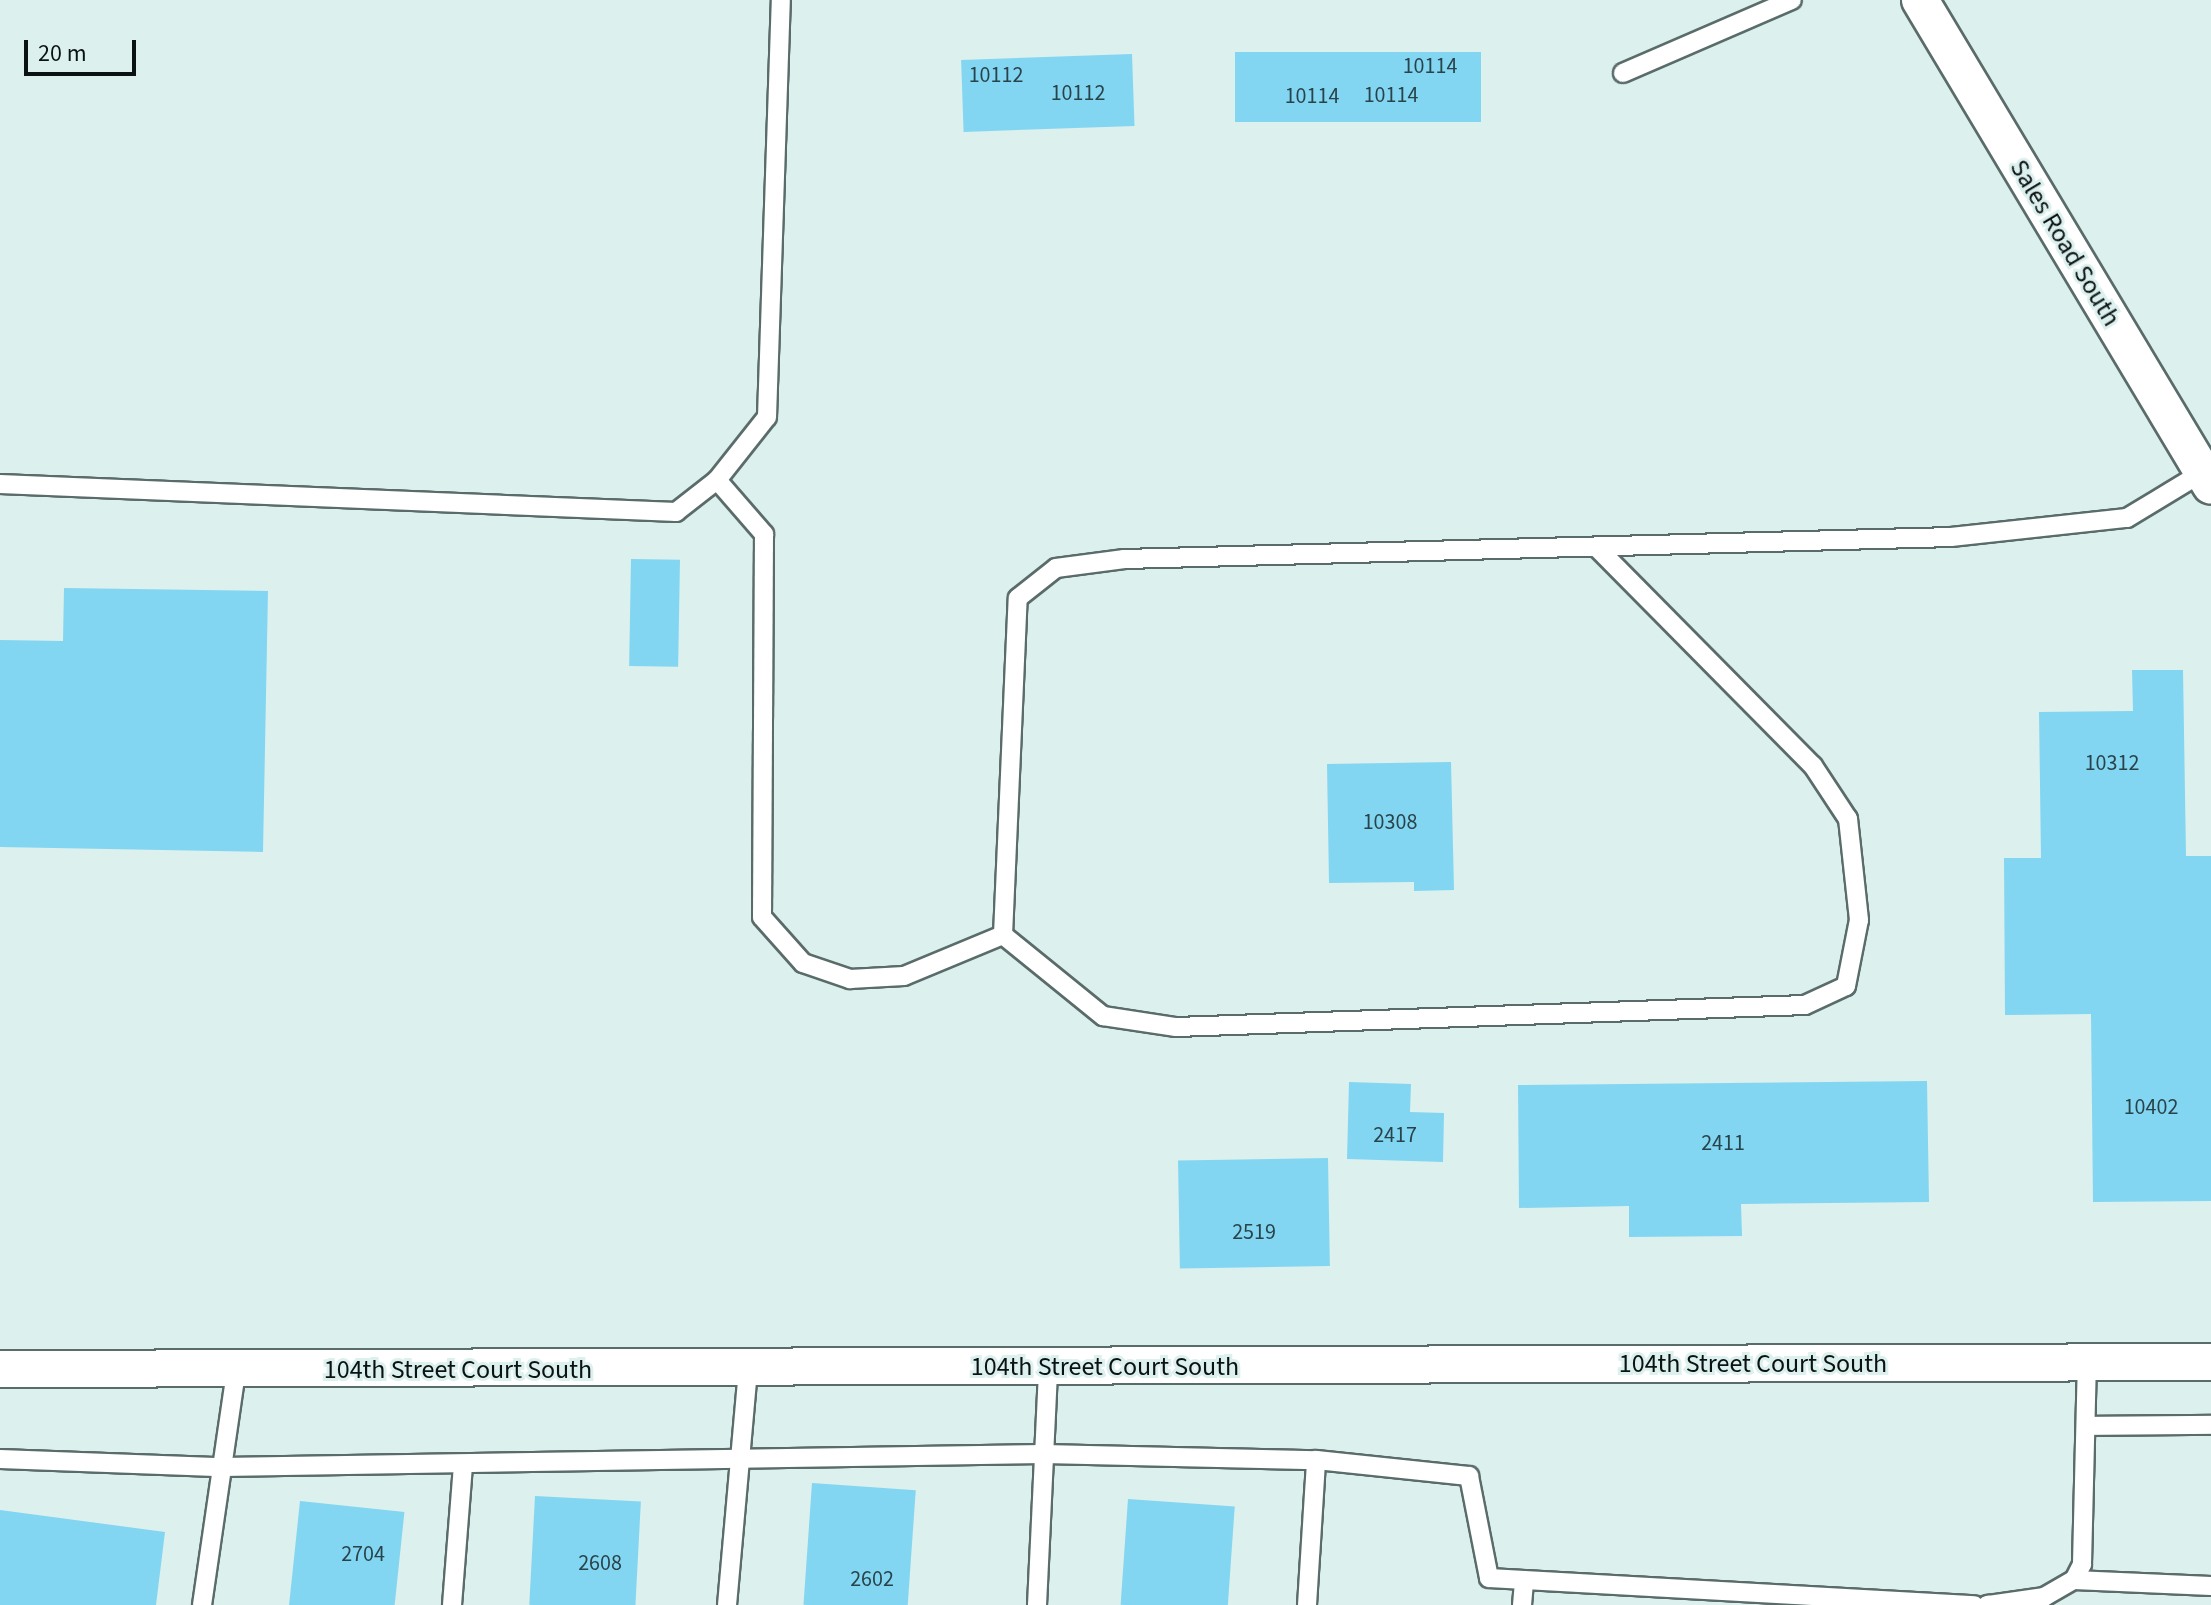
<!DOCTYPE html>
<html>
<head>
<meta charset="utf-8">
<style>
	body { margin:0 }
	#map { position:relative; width:2211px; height:1605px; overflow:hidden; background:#dcf0ee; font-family:"Source Sans 3",sans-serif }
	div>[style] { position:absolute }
	.building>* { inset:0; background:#82d6f1; transform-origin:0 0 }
	.roads { filter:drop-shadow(2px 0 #5a6c6a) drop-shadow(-2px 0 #5a6c6a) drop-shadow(0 2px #5a6c6a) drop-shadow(0 -2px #5a6c6a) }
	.lane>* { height:18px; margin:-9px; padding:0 9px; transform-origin:9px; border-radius:9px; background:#fff }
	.street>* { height:36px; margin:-18px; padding:0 18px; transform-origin:18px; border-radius:18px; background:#fff }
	span { translate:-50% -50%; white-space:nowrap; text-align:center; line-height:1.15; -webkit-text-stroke:6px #dcf0ee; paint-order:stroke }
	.number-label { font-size:22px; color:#29434a }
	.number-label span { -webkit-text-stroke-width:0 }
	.street-label { font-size:26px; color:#0b1212 }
	.scale { position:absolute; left:24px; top:40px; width:112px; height:36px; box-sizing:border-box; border:4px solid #0b1212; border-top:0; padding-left:10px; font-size:24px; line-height:28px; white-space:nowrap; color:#0b1212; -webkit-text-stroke:6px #dcf0ee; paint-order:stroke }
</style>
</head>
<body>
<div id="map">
	<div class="building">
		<div style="left:1481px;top:52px;width:70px;height:246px;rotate:90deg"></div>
		<div style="left:1132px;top:54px;width:72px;height:171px;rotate:88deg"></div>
		<div style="left:631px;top:559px;width:49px;height:107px;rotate:1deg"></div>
		<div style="clip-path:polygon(64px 588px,268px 591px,263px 852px,0 847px,0 640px,63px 641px)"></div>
		<div style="clip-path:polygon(2132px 670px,2183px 670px,2186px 856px,2211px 856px,2211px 1201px,2093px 1202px,2091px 1014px,2005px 1015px,2004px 858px,2041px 858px,2039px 712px,2133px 711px)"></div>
		<div style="clip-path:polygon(1451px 762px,1454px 890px,1414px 891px,1414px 882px,1329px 883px,1327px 764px)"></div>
		<div style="clip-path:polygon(1927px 1081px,1929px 1202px,1741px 1204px,1742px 1236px,1629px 1237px,1629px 1206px,1519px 1208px,1518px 1085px)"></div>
		<div style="clip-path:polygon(1349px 1082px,1411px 1084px,1410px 1112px,1444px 1113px,1443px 1162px,1347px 1159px)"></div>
		<div style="left:1328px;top:1158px;width:108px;height:150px;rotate:89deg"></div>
		<div style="left:812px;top:1483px;width:104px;height:122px;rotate:4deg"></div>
		<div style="left:535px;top:1496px;width:106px;height:109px;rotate:3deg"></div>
		<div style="left:1128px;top:1499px;width:107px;height:106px;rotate:4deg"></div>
		<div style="left:300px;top:1501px;width:105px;height:105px;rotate:6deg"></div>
		<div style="clip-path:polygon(0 1510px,165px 1532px,156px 1605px,0 1605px)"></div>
	</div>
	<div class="roads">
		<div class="lane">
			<div style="left:1623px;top:73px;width:184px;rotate:-23.4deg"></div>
			<div style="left:717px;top:480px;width:72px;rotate:49deg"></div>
			<div style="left:764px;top:534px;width:383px;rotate:90.3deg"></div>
			<div style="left:762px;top:917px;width:62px;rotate:48.3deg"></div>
			<div style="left:803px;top:963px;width:50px;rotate:18.8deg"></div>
			<div style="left:850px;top:979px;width:54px;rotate:-3.2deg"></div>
			<div style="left:904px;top:976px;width:107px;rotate:-22.5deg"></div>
			<div style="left:0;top:484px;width:677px;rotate:2.37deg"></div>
			<div style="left:676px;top:512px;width:52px;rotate:-38deg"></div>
			<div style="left:717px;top:480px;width:80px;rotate:-51.6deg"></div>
			<div style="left:767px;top:417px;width:417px;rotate:-88.1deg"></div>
			<div style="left:1003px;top:935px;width:337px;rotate:-87.5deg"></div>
			<div style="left:1018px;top:598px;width:48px;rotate:-38.3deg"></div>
			<div style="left:1056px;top:568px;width:69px;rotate:-7.5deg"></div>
			<div style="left:1124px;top:559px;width:827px;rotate:-1.52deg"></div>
			<div style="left:1951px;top:537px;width:177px;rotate:-6.2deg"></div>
			<div style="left:2127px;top:518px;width:89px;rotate:-31.2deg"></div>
			<div style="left:1003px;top:935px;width:129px;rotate:39deg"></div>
			<div style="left:1103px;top:1016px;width:74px;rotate:8.6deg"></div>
			<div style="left:1176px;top:1027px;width:629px;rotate:-2deg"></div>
			<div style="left:1805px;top:1005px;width:45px;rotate:-24.9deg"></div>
			<div style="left:1846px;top:986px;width:67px;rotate:-78.9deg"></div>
			<div style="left:1859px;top:920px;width:102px;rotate:-96.2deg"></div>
			<div style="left:1848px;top:819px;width:64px;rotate:-123.4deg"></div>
			<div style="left:1813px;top:766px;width:308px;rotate:-134.7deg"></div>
			<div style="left:2086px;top:1426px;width:125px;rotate:-0.5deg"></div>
			<div style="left:0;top:1459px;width:222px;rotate:2.1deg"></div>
			<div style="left:222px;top:1467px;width:822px;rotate:-0.91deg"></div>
			<div style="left:1044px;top:1454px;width:272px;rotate:1.3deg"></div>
			<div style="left:1316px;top:1460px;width:154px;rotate:6deg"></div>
			<div style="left:1469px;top:1476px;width:104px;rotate:78.9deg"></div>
			<div style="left:1489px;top:1578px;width:486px;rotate:3.2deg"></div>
			<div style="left:2074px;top:1580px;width:137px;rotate:2.5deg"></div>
			<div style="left:202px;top:1605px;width:236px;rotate:-81.7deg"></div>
			<div style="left:452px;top:1605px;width:141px;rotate:-85.5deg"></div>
			<div style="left:727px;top:1605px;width:237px;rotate:-84.9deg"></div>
			<div style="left:1037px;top:1605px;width:237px;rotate:-87.3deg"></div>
			<div style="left:1307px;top:1605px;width:145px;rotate:-86.4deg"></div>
			<div style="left:1522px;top:1605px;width:25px;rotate:-85deg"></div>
			<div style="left:1987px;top:1605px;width:58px;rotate:-8deg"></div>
			<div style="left:2044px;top:1597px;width:34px;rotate:-30deg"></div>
			<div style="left:2074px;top:1580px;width:18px;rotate:-63deg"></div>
			<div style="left:2082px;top:1564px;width:201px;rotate:-88.6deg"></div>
		</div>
		<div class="street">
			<div style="left:1920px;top:0;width:566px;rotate:59.09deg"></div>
			<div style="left:0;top:1369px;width:2211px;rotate:-0.18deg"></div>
		</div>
	</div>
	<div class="number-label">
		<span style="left:1430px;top:67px">10114</span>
		<span style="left:996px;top:76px">10112</span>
		<span style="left:1078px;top:94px">10112</span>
		<span style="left:1391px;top:96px">10114</span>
		<span style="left:1312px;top:97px">10114</span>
		<span style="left:2112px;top:764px">10312</span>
		<span style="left:1390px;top:823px">10308</span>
		<span style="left:2151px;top:1108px">10402</span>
		<span style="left:1395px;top:1136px">2417</span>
		<span style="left:1723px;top:1144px">2411</span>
		<span style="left:1254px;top:1233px">2519</span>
		<span style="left:363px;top:1555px">2704</span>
		<span style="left:600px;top:1564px">2608</span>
		<span style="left:872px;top:1580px">2602</span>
	</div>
	<div class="street-label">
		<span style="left:2065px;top:243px;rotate:59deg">Sales Road South</span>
		<span style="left:1753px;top:1364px">104th Street Court South</span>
		<span style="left:1105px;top:1367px">104th Street Court South</span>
		<span style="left:458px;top:1370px">104th Street Court South</span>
	</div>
	<div class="scale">20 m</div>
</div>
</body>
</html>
